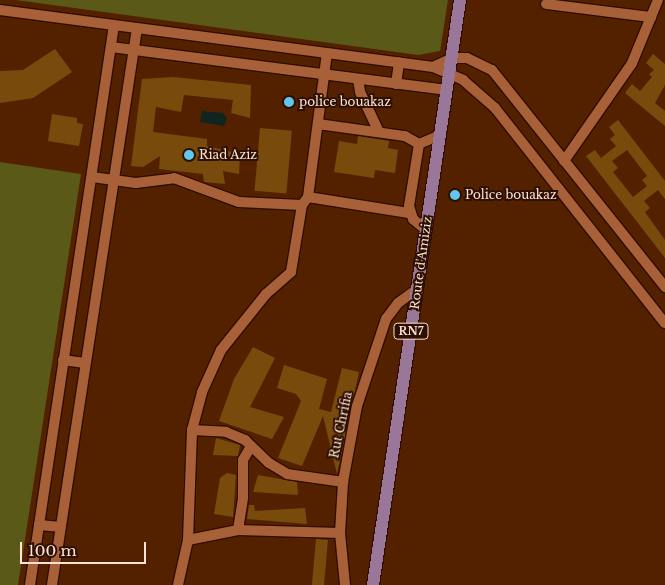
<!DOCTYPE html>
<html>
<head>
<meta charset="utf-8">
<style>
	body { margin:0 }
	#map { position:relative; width:665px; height:585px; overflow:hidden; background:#542100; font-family:"Libre Baskerville",serif }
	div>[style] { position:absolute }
	.green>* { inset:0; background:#5a5918 }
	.water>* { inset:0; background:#10251d }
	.building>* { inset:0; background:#784b0d; transform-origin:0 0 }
	.roads { filter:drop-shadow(1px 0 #300d00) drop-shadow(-1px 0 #300d00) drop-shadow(0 1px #300d00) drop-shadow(0 -1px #300d00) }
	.minor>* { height:10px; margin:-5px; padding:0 5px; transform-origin:5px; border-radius:5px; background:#a86038 }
	.major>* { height:12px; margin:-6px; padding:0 6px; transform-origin:6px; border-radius:6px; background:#9a7799 }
	.dots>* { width:14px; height:14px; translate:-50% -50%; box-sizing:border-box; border:2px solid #2d1002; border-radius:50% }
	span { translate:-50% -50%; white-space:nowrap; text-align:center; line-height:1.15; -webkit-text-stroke:4px #2d1002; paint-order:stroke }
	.shield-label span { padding:1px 4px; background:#2d1002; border:1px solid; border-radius:4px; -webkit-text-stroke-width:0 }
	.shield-label { font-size:11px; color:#fde3d7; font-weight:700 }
	.poi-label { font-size:12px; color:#fde3d7 }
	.left { translate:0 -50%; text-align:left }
	.street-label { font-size:12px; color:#fde3d7 }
	.scale { position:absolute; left:20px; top:542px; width:126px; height:22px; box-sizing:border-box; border:2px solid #fde3d7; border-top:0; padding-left:6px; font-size:15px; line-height:18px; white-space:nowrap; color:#fde3d7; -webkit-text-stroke:4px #2d1002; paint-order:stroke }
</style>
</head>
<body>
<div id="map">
	<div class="green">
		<div style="clip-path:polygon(16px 0,448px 0,440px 51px,418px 55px)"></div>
		<div style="clip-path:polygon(0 162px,81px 174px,18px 585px,0 585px)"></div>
	</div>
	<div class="water">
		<div style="clip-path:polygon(202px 111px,223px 113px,227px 118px,224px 126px,200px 122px)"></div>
	</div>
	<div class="building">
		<div style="clip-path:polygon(55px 49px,72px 72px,33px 98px,0 103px,0 71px,23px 70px)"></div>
		<div style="clip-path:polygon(653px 54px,665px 64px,665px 85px,655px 103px,665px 111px,665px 126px,625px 93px,632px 84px,640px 91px,652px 77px,649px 74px,654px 70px,646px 63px)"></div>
		<div style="clip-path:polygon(173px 77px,251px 85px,250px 118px,231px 113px,233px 100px,184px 95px,181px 112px,156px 107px,153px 132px,207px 139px,207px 146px,240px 154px,239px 174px,223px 171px,225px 184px,204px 182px,203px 174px,159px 169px,160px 156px,143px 167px,131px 166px,142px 79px)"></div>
		<div style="clip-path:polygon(52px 114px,77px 118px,77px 123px,83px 124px,79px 146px,48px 141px)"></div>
		<div style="clip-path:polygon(evenodd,618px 120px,665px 181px,665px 199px,658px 190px,644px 201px,650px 208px,645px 212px,665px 240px,665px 258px,586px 156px,595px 150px,601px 158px,616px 146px,610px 139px,615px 135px,609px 127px,618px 120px,627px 150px,647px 176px,642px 180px,647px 186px,633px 197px,613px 172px,618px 168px,612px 161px,627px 150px)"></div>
		<div style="left:260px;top:128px;width:32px;height:63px;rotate:5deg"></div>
		<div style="clip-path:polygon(358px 136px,389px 141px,388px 148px,398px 150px,395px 173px,375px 170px,374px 178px,334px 172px,339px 141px,357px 144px)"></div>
		<div style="clip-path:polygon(253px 347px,275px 358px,250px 407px,284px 417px,272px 439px,219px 421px,234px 379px)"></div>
		<div style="clip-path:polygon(284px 365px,327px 379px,319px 409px,331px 412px,342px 368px,359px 372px,337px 474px,323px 416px,302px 466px,278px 458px,301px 401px,296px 394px,277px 388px)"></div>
		<div style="clip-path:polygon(216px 438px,240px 445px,238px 456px,213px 455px)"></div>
		<div style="clip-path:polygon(227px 473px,236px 475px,233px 517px,214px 514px,220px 478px)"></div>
		<div style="clip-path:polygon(258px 475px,297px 482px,298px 495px,253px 492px)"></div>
		<div style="clip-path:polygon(249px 505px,254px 505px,255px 511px,305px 508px,307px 524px,247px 519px)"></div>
		<div style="left:316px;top:539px;width:12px;height:46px;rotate:5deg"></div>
	</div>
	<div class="roads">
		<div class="minor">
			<div style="left:546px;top:4px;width:106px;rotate:7.1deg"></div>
			<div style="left:0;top:10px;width:437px;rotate:7.5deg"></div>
			<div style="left:433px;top:67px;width:33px;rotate:23deg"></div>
			<div style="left:463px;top:80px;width:43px;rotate:41.2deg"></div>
			<div style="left:495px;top:108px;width:274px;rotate:51.7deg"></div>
			<div style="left:111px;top:47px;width:339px;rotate:7.3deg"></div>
			<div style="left:433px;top:67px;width:21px;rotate:-25deg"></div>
			<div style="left:452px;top:58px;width:15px"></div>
			<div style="left:467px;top:58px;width:28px;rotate:26deg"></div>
			<div style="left:492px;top:70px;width:278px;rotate:51.4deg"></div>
			<div style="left:358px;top:79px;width:13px;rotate:81deg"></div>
			<div style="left:360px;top:92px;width:44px;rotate:64.6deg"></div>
			<div style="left:396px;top:84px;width:22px;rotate:-82deg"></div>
			<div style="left:318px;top:124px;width:88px;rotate:7.9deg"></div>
			<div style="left:405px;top:136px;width:16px;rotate:30deg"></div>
			<div style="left:564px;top:161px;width:119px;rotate:-55.2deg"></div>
			<div style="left:632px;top:63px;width:68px;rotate:-67.6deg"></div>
			<div style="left:92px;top:177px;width:44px;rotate:7.8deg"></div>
			<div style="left:136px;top:183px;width:38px;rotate:-7deg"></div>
			<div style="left:174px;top:178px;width:69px;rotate:20.3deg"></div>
			<div style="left:239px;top:202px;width:63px;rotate:2.7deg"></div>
			<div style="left:308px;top:197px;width:102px;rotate:9deg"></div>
			<div style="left:426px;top:230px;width:17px;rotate:-140deg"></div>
			<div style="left:413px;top:219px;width:14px;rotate:-107deg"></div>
			<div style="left:409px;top:206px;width:63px;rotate:-80.8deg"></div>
			<div style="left:419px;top:144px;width:23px;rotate:-23deg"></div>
			<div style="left:63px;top:360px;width:22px;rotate:8deg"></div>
			<div style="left:192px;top:430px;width:34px;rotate:3deg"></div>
			<div style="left:226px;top:432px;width:21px;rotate:23deg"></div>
			<div style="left:245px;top:440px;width:33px;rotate:44deg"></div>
			<div style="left:269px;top:463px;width:21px;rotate:31deg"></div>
			<div style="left:287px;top:474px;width:57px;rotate:8.1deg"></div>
			<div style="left:39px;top:525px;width:22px;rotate:5deg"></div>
			<div style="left:238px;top:530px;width:33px;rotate:-81deg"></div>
			<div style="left:243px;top:497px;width:37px;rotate:-90deg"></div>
			<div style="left:243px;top:460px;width:16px;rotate:-60deg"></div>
			<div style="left:188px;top:540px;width:51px;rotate:-11.3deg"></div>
			<div style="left:238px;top:530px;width:102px;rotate:1.7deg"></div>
			<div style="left:30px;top:585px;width:566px;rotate:-81.47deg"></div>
			<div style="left:52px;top:585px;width:563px;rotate:-81.32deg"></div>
			<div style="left:178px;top:585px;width:46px;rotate:-77.5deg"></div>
			<div style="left:188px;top:540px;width:110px;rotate:-87.9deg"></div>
			<div style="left:192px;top:430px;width:39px;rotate:-75deg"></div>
			<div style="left:202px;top:392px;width:46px;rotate:-65.7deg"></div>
			<div style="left:221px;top:350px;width:72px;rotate:-51.2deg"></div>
			<div style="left:266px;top:294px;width:33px;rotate:-41deg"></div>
			<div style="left:291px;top:272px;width:68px;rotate:-80.7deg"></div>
			<div style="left:302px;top:205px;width:10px;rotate:-53deg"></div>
			<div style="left:308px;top:197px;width:145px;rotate:-82.5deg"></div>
			<div style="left:345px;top:585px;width:52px;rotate:-95.5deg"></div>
			<div style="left:340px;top:533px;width:51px;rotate:-86.6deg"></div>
			<div style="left:343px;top:482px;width:77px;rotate:-79.6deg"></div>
			<div style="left:357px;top:406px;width:92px;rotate:-71.6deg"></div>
			<div style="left:386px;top:319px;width:20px;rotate:-53deg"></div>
			<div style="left:398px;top:303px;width:24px;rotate:-36deg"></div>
		</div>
		<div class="major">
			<div style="left:373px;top:585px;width:591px;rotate:-81.54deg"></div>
		</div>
	</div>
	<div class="dots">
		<div style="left:289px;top:102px;background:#64c5ee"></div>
		<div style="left:189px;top:155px;background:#64c5ee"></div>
		<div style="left:455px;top:195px;background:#64c5ee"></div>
	</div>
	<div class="shield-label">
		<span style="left:411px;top:331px">RN7</span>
	</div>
	<div class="poi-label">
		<span class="left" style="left:299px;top:102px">police bouakaz</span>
		<span class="left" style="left:199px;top:155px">Riad Aziz</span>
		<span class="left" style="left:465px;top:195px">Police bouakaz</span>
	</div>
	<div class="street-label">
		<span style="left:421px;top:263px;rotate:-82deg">Route d'Amiziz</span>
		<span style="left:341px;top:425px;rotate:-78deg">Rut Chrifia</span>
	</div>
	<div class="scale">100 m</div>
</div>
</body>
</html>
